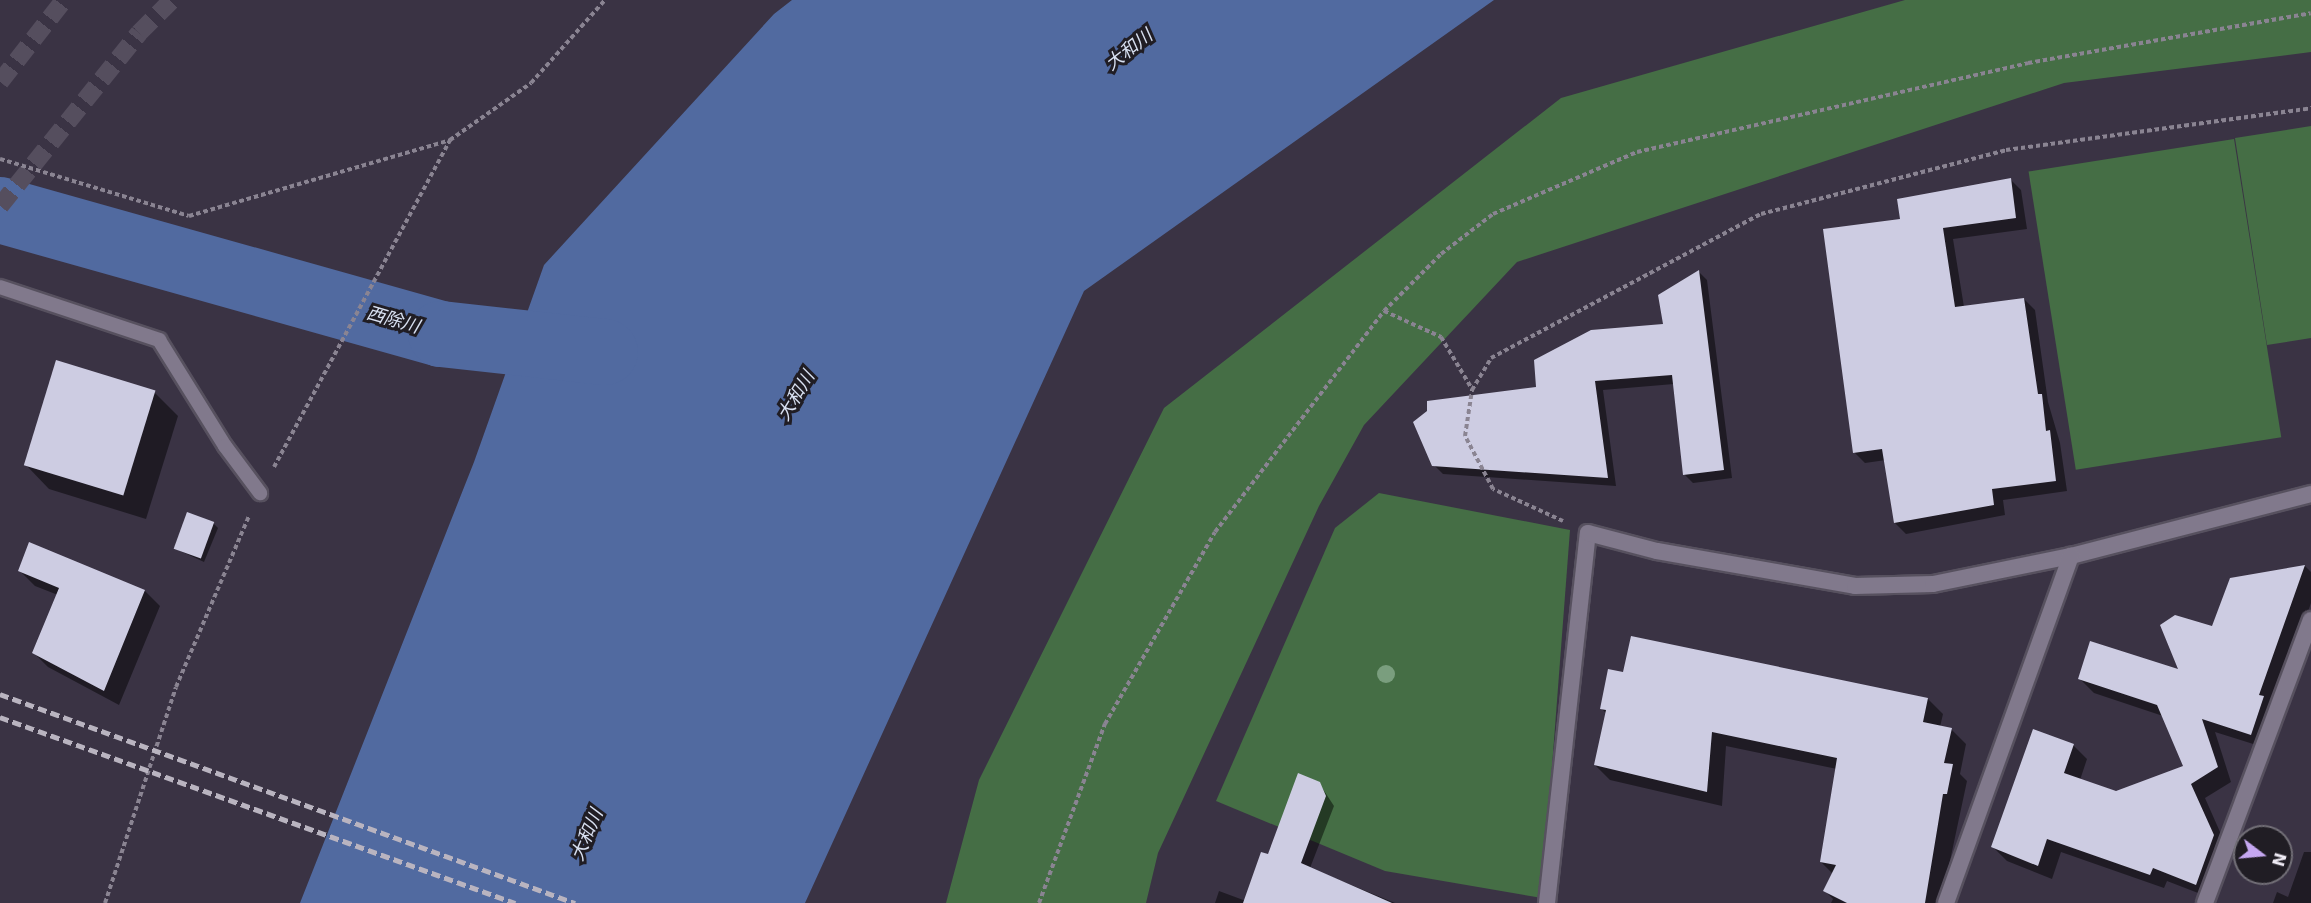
<!DOCTYPE html>
<html>
<head>
<meta charset="utf-8">
<style>
	body { margin:0 }
	#map { position:relative; width:2311px; height:903px; overflow:hidden; background:#3a3344; font-family:"DejaVu Sans","Noto Sans JP",sans-serif }
	div>[style] { position:absolute }
	.green>* { inset:0; background:#456e45; transform-origin:0 0 }
	.water>* { inset:0; background:#516aa0 }
	.shadow>* { inset:0; background:#0007 }
	.river>* { height:66px; margin:-33px; padding:0 33px; transform-origin:33px; border-radius:33px; background:#516aa0 }
	.building>* { inset:0; background:#cdcce2; transform-origin:0 0 }
	.motorway-tunnel>* { height:18px; margin-top:-9px; transform-origin:0; background:repeating-linear-gradient(90deg,#554e5e 0 18px,transparent 0 27px) }
	.path>* { height:4px; margin-top:-2px; transform-origin:0; background:repeating-linear-gradient(90deg,#8a8492 0 4.5px,transparent 0 7.5px) }
	.roads { filter:drop-shadow(2px 0 #57515f) drop-shadow(-2px 0 #57515f) drop-shadow(0 2px #57515f) drop-shadow(0 -2px #57515f) }
	.service>* { height:14px; margin:-7px; padding:0 7px; transform-origin:7px; border-radius:7px; background:#81798c }
	.minor>* { height:16px; margin:-8px; padding:0 8px; transform-origin:8px; border-radius:8px; background:#81798c }
	.rail>* { height:4.5px; margin-top:-2.25px; transform-origin:0; background:repeating-linear-gradient(90deg,#b9b4c0 0 9px,transparent 0 13.5px) }
	.trees>* { width:18px; height:18px; margin:-9px; border-radius:50%; background:#7a9e7e }
	span { translate:-50% -50%; white-space:nowrap; text-align:center; line-height:1.15; -webkit-text-stroke:6px #201d24; paint-order:stroke }
	.water-label { font-size:18px; color:#d9e1f2; font-style:italic }
	.north { position:absolute; left:2233px; top:825px; width:60px; height:60px; box-sizing:border-box; background:#201d24; border:2px solid #726f77; border-radius:50%; rotate:106deg; font-size:16px; font-weight:700; line-height:24px; text-align:center; color:#eeeaf4 }
	.north::after { content:''; display:block; margin:auto; width:21px; height:27px; background:#c5a7f1; clip-path:polygon(50% 0,100% 100%,50% 72%,0 100%) }
</style>
</head>
<body>
<div id="map">
	<div class="green">
		<div style="clip-path:polygon(1905px 0,2311px 0,2311px 52px,2064px 83px,1517px 262px,1364px 425px,1319px 506px,1158px 853px,1146px 903px,946px 903px,979px 780px,1164px 408px,1561px 98px)"></div>
		<div style="clip-path:polygon(2311px 126px,2311px 338px,2267px 345px,2235px 138px)"></div>
		<div style="left:2234px;top:139px;width:302px;height:208px;rotate:81deg"></div>
		<div style="clip-path:polygon(1379px 493px,1570px 530px,1542px 898px,1385px 871px,1216px 801px,1335px 528px)"></div>
	</div>
	<div class="water">
		<div style="clip-path:polygon(792px 0,1494px 0,1084px 291px,805px 903px,300px 903px,474px 462px,544px 265px,774px 14px)"></div>
	</div>
	<div class="shadow">
		<div style="clip-path:polygon(2010px 179px,2021px 190px,2027px 229px,1953px 239px,1964px 307px,2024px 299px,2035px 310px,2048px 402px,2060px 443px,2067px 491px,2003px 500px,2005px 515px,1906px 534px,1895px 523px,1886px 460px,1865px 463px,1854px 452px,1902px 220px)"></div>
		<div style="clip-path:polygon(1698px 271px,1707px 280px,1732px 478px,1693px 483px,1684px 474px,1674px 384px,1603px 390px,1616px 486px,1443px 474px,1434px 465px,1537px 389px,1665px 325px)"></div>
		<div style="clip-path:polygon(154px 392px,178px 416px,146px 519px,49px 489px,26px 465px)"></div>
		<div style="clip-path:polygon(213px 523px,218px 528px,204px 562px,174px 548px)"></div>
		<div style="clip-path:polygon(30px 544px,145px 591px,160px 606px,119px 705px,48px 667px,33px 652px,58px 595px,35px 586px,20px 571px)"></div>
		<div style="clip-path:polygon(2305px 566px,2311px 572px,2311px 603px,2274px 708px,2266px 748px,2215px 732px,2231px 782px,2205px 798px,2228px 850px,2211px 898px,2167px 881px,2164px 888px,2061px 852px,2052px 879px,2007px 861px,1993px 847px,2073px 745px,2087px 759px,2080px 780px,2116px 792px,2185px 767px,2163px 716px,2094px 693px,2080px 679px,2180px 671px,2213px 628px,2231px 579px)"></div>
		<div style="clip-path:polygon(1624px 673px,1928px 699px,1943px 714px,1940px 727px,1951px 729px,1966px 744px,1960px 774px,1967px 781px,1941px 903px,1831px 903px,1833px 899px,1825px 891px,1833px 874px,1821px 862px,1837px 769px,1726px 746px,1722px 806px,1610px 780px,1595px 765px,1607px 714px,1601px 708px)"></div>
		<div style="clip-path:polygon(1319px 783px,1334px 806px,1310px 868px,1395px 903px,1215px 903px,1219px 891px,1246px 901px,1269px 856px)"></div>
		<div style="clip-path:polygon(2304px 852px,2311px 852px,2311px 903px,2273px 903px,2277px 892px,2288px 897px)"></div>
	</div>
	<div class="river">
		<div style="left:0;top:210px;width:458px;rotate:15.7deg"></div>
		<div style="left:441px;top:334px;width:165px;rotate:6.3deg"></div>
	</div>
	<div class="building">
		<div style="clip-path:polygon(2011px 178px,2016px 218px,1943px 228px,1955px 307px,2024px 298px,2038px 394px,2042px 394px,2046px 431px,2050px 430px,2056px 481px,1992px 489px,1994px 505px,1894px 523px,1882px 449px,1853px 453px,1823px 229px,1900px 219px,1897px 199px)"></div>
		<div style="clip-path:polygon(1699px 270px,1724px 470px,1683px 475px,1672px 375px,1595px 381px,1608px 478px,1432px 466px,1413px 422px,1427px 411px,1427px 401px,1536px 387px,1534px 360px,1591px 330px,1663px 324px,1658px 295px)"></div>
		<div style="left:56px;top:360px;width:104px;height:110px;rotate:17deg"></div>
		<div style="left:187px;top:512px;width:29px;height:39px;rotate:20deg"></div>
		<div style="clip-path:polygon(29px 542px,145px 590px,104px 691px,32px 653px,59px 588px,18px 571px)"></div>
		<div style="clip-path:polygon(2305px 565px,2259px 695px,2264px 696px,2251px 735px,2202px 719px,2218px 767px,2191px 784px,2214px 835px,2196px 885px,2153px 868px,2150px 875px,2047px 839px,2038px 866px,1991px 847px,2033px 729px,2074px 744px,2064px 773px,2116px 791px,2183px 766px,2157px 705px,2078px 679px,2090px 641px,2178px 669px,2160px 625px,2175px 615px,2212px 626px,2230px 578px)"></div>
		<div style="clip-path:polygon(1631px 636px,1928px 698px,1923px 722px,1952px 728px,1944px 763px,1953px 764px,1947px 794px,1943px 794px,1925px 903px,1847px 903px,1823px 891px,1836px 865px,1820px 862px,1837px 758px,1712px 732px,1707px 792px,1594px 765px,1606px 710px,1600px 709px,1608px 669px,1623px 672px)"></div>
		<div style="clip-path:polygon(1298px 773px,1320px 782px,1326px 796px,1301px 863px,1392px 903px,1243px 903px,1261px 852px,1268px 854px)"></div>
	</div>
	<div class="motorway-tunnel">
		<div style="left:0;top:82px;width:104px;rotate:-52deg"></div>
		<div style="left:0;top:206px;width:222px;rotate:-51.2deg"></div>
		<div style="left:139px;top:33px;width:47px;rotate:-45deg"></div>
	</div>
	<div class="path">
		<div style="left:0;top:159px;width:197px;rotate:16.8deg"></div>
		<div style="left:189px;top:216px;width:272px;rotate:-16.2deg"></div>
		<div style="left:450px;top:140px;width:99px;rotate:-35.1deg"></div>
		<div style="left:531px;top:83px;width:111px;rotate:-48.3deg"></div>
		<div style="left:1384px;top:311px;width:63px;rotate:24.5deg"></div>
		<div style="left:1441px;top:337px;width:61px;rotate:59.2deg"></div>
		<div style="left:274px;top:467px;width:371px;rotate:-61.7deg"></div>
		<div style="left:1563px;top:521px;width:77px;rotate:-155.4deg"></div>
		<div style="left:1493px;top:489px;width:60px;rotate:-117.8deg"></div>
		<div style="left:1465px;top:436px;width:47px;rotate:-81.3deg"></div>
		<div style="left:1472px;top:390px;width:37px;rotate:-59deg"></div>
		<div style="left:1491px;top:358px;width:306px;rotate:-28.1deg"></div>
		<div style="left:1761px;top:214px;width:253px;rotate:-14.6deg"></div>
		<div style="left:2006px;top:150px;width:308px;rotate:-7.8deg"></div>
		<div style="left:105px;top:903px;width:227px;rotate:-71.8deg"></div>
		<div style="left:176px;top:687px;width:186px;rotate:-66.9deg"></div>
		<div style="left:1039px;top:903px;width:191px;rotate:-69.8deg"></div>
		<div style="left:1105px;top:724px;width:221px;rotate:-60.2deg"></div>
		<div style="left:1215px;top:532px;width:278px;rotate:-52.6deg"></div>
		<div style="left:1384px;top:311px;width:81px;rotate:-45deg"></div>
		<div style="left:1441px;top:254px;width:66px;rotate:-37.6deg"></div>
		<div style="left:1493px;top:214px;width:157px;rotate:-23.3deg"></div>
		<div style="left:1637px;top:152px;width:401px;rotate:-12.8deg"></div>
		<div style="left:2028px;top:63px;width:287px;rotate:-10deg"></div>
	</div>
	<div class="roads">
		<div class="service">
			<div style="left:0;top:287px;width:168px;rotate:18.4deg"></div>
			<div style="left:159px;top:340px;width:125px;rotate:58.1deg"></div>
			<div style="left:225px;top:446px;width:59px;rotate:53.3deg"></div>
		</div>
		<div class="minor">
			<div style="left:1547px;top:903px;width:372px;rotate:-83.7deg"></div>
			<div style="left:1588px;top:533px;width:71px;rotate:14.6deg"></div>
			<div style="left:1657px;top:551px;width:201px;rotate:10deg"></div>
			<div style="left:1855px;top:586px;width:78px;rotate:-1.5deg"></div>
			<div style="left:1933px;top:584px;width:141px;rotate:-11.5deg"></div>
			<div style="left:2071px;top:556px;width:248px;rotate:-14.5deg"></div>
			<div style="left:1946px;top:903px;width:369px;rotate:-70.2deg"></div>
			<div style="left:2205px;top:903px;width:302px;rotate:-69.5deg"></div>
		</div>
	</div>
	<div class="rail">
		<div style="left:0;top:694px;width:612px;rotate:19.98deg"></div>
		<div style="left:0;top:717px;width:548px;rotate:19.86deg"></div>
	</div>
	<div class="trees">
		<div style="left:1386px;top:674px"></div>
	</div>
	<div class="water-label">
		<span style="left:1129px;top:50px;rotate:-38deg">大和川</span>
		<span style="left:393px;top:320px;rotate:16deg">西除川</span>
		<span style="left:796px;top:396px;rotate:-59deg">大和川</span>
		<span style="left:587px;top:835px;rotate:-67deg">大和川</span>
	</div>
	<div class="north">N</div>
</div>
</body>
</html>
